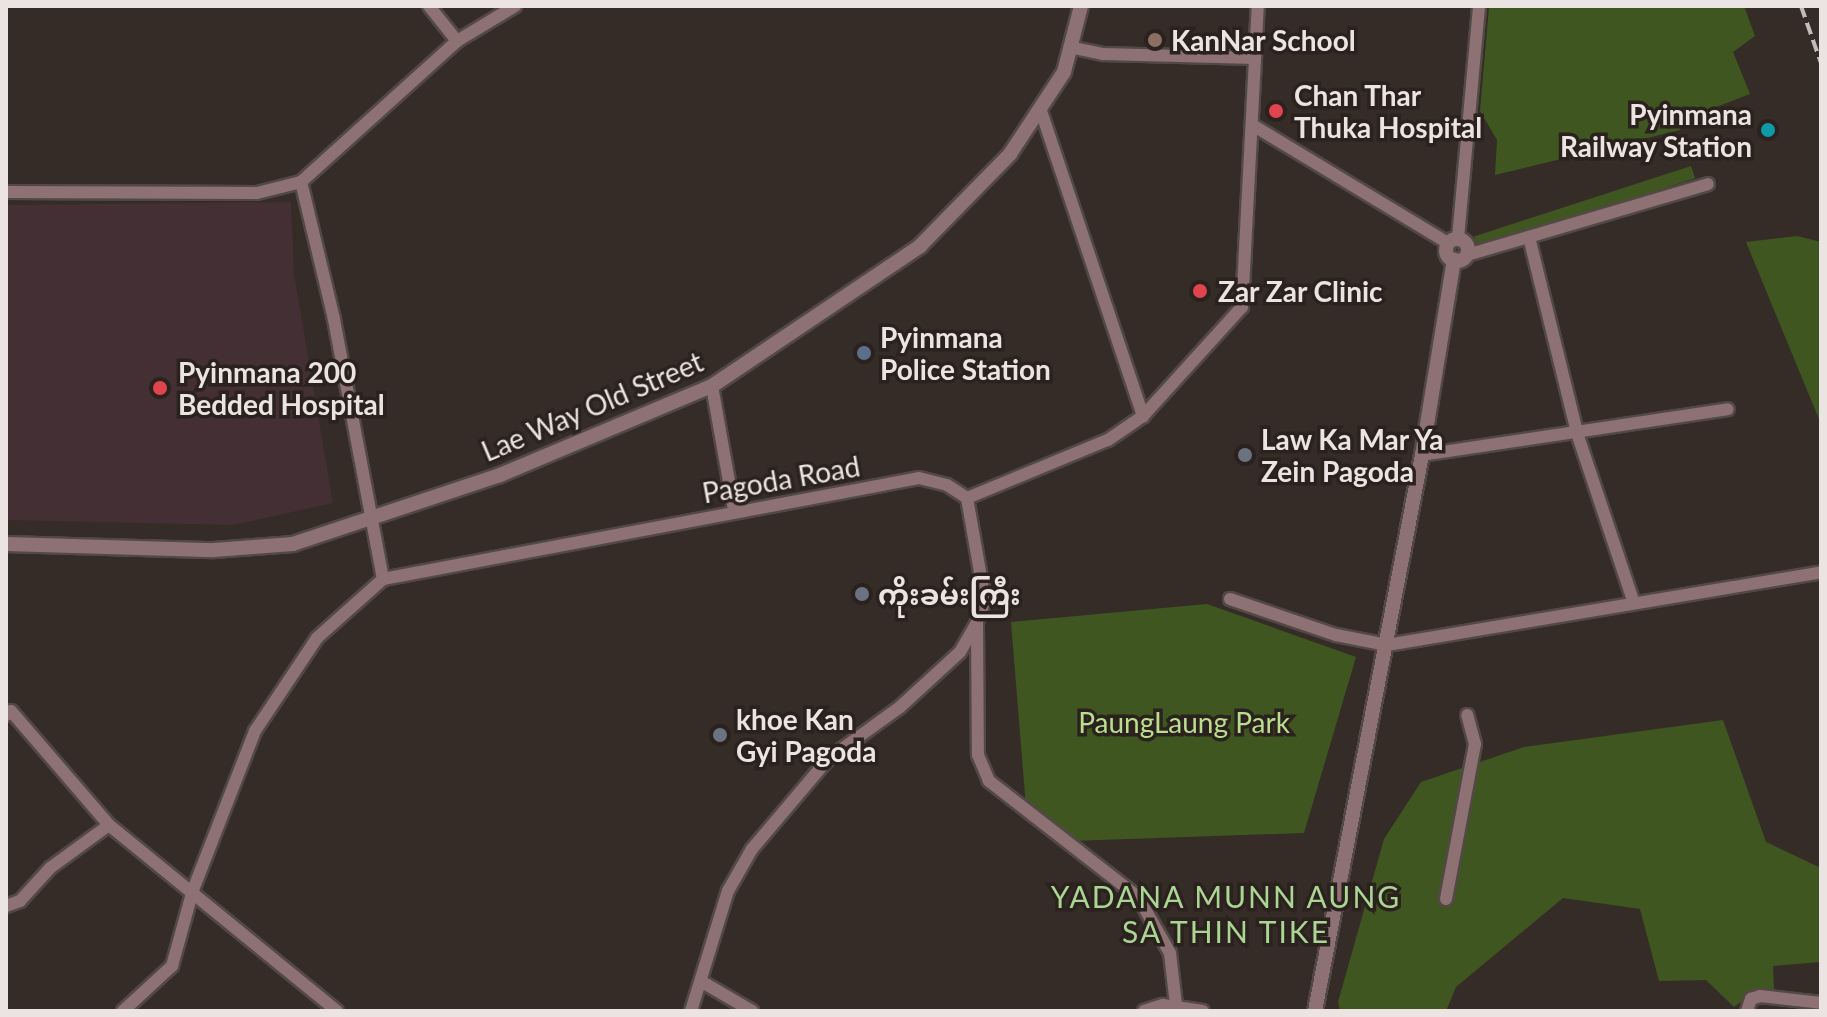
<!DOCTYPE html>
<html>
<head>
<meta charset="utf-8">
<style>
	body { margin:0 }
	#map { position:relative; width:1827px; height:1017px; overflow:hidden; background:#352c28; font-family:Lato,"Noto Sans Myanmar",sans-serif }
	div>[style] { position:absolute }
	.medical>* { inset:0; background:#432f34 }
	.green>* { inset:0; background:#3f5620; transform-origin:0 0 }
	.roads { filter:drop-shadow(2px 0 #524946) drop-shadow(-2px 0 #524946) drop-shadow(0 2px #524946) drop-shadow(0 -2px #524946) }
	.minor>* { height:12px; margin:-6px; padding:0 6px; transform-origin:6px; border-radius:6px; background:#8e7173 }
	.tertiary>* { height:14px; margin:-7px; padding:0 7px; transform-origin:7px; border-radius:7px; background:#8e7173 }
	.tertiary>.ring { margin:-7px; padding:0; box-sizing:content-box; background:none; border:14px solid #8e7173; border-radius:50% }
	.rail>* { height:4px; margin-top:-2px; transform-origin:0; background:repeating-linear-gradient(90deg,#c4bcba 0 12px,transparent 0 18px) }
	.dots>* { width:22px; height:22px; translate:-50% -50%; box-sizing:border-box; border:4px solid #2b221f; border-radius:50% }
	span { translate:-50% -50%; white-space:nowrap; text-align:center; line-height:1.15; -webkit-text-stroke:7px #2b221f; paint-order:stroke }
	.poi-label { font-size:28px; color:#ebe4e2; font-weight:700 }
	.left { translate:0 -50%; text-align:left }
	.right { translate:-100% -50%; text-align:right }
	.street-label { font-size:28px; color:#ebe4e2 }
	.park-label { font-size:28px; color:#b9df8e }
	.neighbourhood-label { font-size:30px; color:#abd593; letter-spacing:2px }
	.frame { position:absolute; inset:0; border:8px solid #ebe4e2; pointer-events:none }
</style>
</head>
<body>
<div id="map">
	<div class="medical">
		<div style="clip-path:polygon(291px 202px,294px 274px,333px 503px,233px 525px,6px 520px,6px 205px)"></div>
	</div>
	<div class="green">
		<div style="clip-path:polygon(1489px 6px,1744px 6px,1755px 36px,1733px 52px,1750px 94px,1680px 121px,1680px 130px,1495px 175px,1497px 140px,1480px 111px)"></div>
		<div style="left:1691px;top:166px;width:13px;height:228px;rotate:72deg"></div>
		<div style="clip-path:polygon(1797px 236px,1821px 242px,1821px 424px,1746px 242px)"></div>
		<div style="clip-path:polygon(1207px 604px,1356px 657px,1304px 833px,1071px 841px,1026px 807px,1011px 622px)"></div>
		<div style="clip-path:polygon(1723px 720px,1766px 842px,1821px 868px,1821px 962px,1773px 966px,1774px 989px,1753px 993px,1734px 1007px,1706px 980px,1659px 981px,1640px 909px,1563px 898px,1456px 987px,1446px 1011px,1340px 1011px,1338px 1002px,1384px 839px,1421px 782px,1524px 747px)"></div>
	</div>
	<div class="roads">
		<div class="minor">
			<div style="left:429px;top:6px;width:45px;rotate:51.3deg"></div>
			<div style="left:1074px;top:48px;width:30px;rotate:12deg"></div>
			<div style="left:1103px;top:54px;width:152px;rotate:1.5deg"></div>
			<div style="left:1041px;top:111px;width:322px;rotate:71.5deg"></div>
			<div style="left:1254px;top:126px;width:227px;rotate:31.1deg"></div>
			<div style="left:6px;top:192px;width:251px;rotate:0.2deg"></div>
			<div style="left:257px;top:193px;width:45px;rotate:-14deg"></div>
			<div style="left:1529px;top:237px;width:202px;rotate:76.2deg"></div>
			<div style="left:1577px;top:433px;width:179px;rotate:71.5deg"></div>
			<div style="left:1458px;top:238px;width:233px;rotate:-84.8deg"></div>
			<div style="left:1467px;top:255px;width:251px;rotate:-16.4deg"></div>
			<div style="left:712px;top:386px;width:125px;rotate:79.9deg"></div>
			<div style="left:1422px;top:455px;width:309px;rotate:-8.5deg"></div>
			<div style="left:383px;top:579px;width:265px;rotate:-100.7deg"></div>
			<div style="left:334px;top:319px;width:141px;rotate:-103.5deg"></div>
			<div style="left:301px;top:182px;width:210px;rotate:-42.1deg"></div>
			<div style="left:457px;top:41px;width:68px;rotate:-31.1deg"></div>
			<div style="left:1230px;top:599px;width:112px;rotate:18.8deg"></div>
			<div style="left:1336px;top:635px;width:52px;rotate:11.1deg"></div>
			<div style="left:1387px;top:645px;width:440px;rotate:-9.5deg"></div>
			<div style="left:977px;top:625px;width:130px;rotate:89.6deg"></div>
			<div style="left:978px;top:755px;width:28px;rotate:67deg"></div>
			<div style="left:989px;top:781px;width:189px;rotate:37.9deg"></div>
			<div style="left:1138px;top:897px;width:64px;rotate:60.3deg"></div>
			<div style="left:1170px;top:953px;width:52px;rotate:83.4deg"></div>
			<div style="left:6px;top:715px;width:6px;rotate:-39deg"></div>
			<div style="left:11px;top:711px;width:150px;rotate:49.3deg"></div>
			<div style="left:109px;top:825px;width:294px;rotate:39.2deg"></div>
			<div style="left:1446px;top:899px;width:158px;rotate:-79.4deg"></div>
			<div style="left:1475px;top:744px;width:30px;rotate:-105deg"></div>
			<div style="left:6px;top:906px;width:15px;rotate:-20deg"></div>
			<div style="left:20px;top:901px;width:45px;rotate:-47.7deg"></div>
			<div style="left:50px;top:868px;width:73px;rotate:-36.1deg"></div>
			<div style="left:704px;top:983px;width:56px;rotate:30.3deg"></div>
			<div style="left:123px;top:1011px;width:67px;rotate:-42.6deg"></div>
			<div style="left:172px;top:966px;width:79px;rotate:-74.6deg"></div>
			<div style="left:193px;top:890px;width:171px;rotate:-68.7deg"></div>
			<div style="left:255px;top:731px;width:112px;rotate:-56.3deg"></div>
			<div style="left:317px;top:638px;width:89px;rotate:-41.8deg"></div>
			<div style="left:383px;top:579px;width:545px;rotate:-10.67deg"></div>
			<div style="left:919px;top:478px;width:29px;rotate:14deg"></div>
			<div style="left:947px;top:485px;width:24px;rotate:33deg"></div>
			<div style="left:967px;top:498px;width:152px;rotate:-22.4deg"></div>
			<div style="left:1108px;top:440px;width:42px;rotate:-34.4deg"></div>
			<div style="left:1143px;top:416px;width:147px;rotate:-47.8deg"></div>
			<div style="left:1242px;top:307px;width:301px;rotate:-87deg"></div>
			<div style="left:691px;top:1011px;width:126px;rotate:-72.9deg"></div>
			<div style="left:728px;top:891px;width:48px;rotate:-60.3deg"></div>
			<div style="left:752px;top:849px;width:118px;rotate:-49.8deg"></div>
			<div style="left:828px;top:759px;width:89px;rotate:-35.8deg"></div>
			<div style="left:900px;top:707px;width:81px;rotate:-42.5deg"></div>
			<div style="left:960px;top:652px;width:34px;rotate:-60deg"></div>
			<div style="left:977px;top:622px;width:23px;rotate:-70deg"></div>
			<div style="left:985px;top:600px;width:104px;rotate:-100deg"></div>
			<div style="left:1144px;top:1011px;width:20px;rotate:-18deg"></div>
			<div style="left:1163px;top:1005px;width:40px;rotate:8.5deg"></div>
			<div style="left:1747px;top:1011px;width:13px;rotate:-72deg"></div>
			<div style="left:1751px;top:999px;width:9px;rotate:-18deg"></div>
			<div style="left:1760px;top:996px;width:61px;rotate:6.5deg"></div>
		</div>
		<div class="tertiary">
			<div class="ring" style="left:1446px;top:239px;width:8px;height:8px"></div>
			<div style="left:6px;top:544px;width:208px;rotate:1.7deg"></div>
			<div style="left:214px;top:550px;width:79px;rotate:-4.3deg"></div>
			<div style="left:293px;top:544px;width:218px;rotate:-18.4deg"></div>
			<div style="left:500px;top:475px;width:230px;rotate:-22.8deg"></div>
			<div style="left:712px;top:386px;width:251px;rotate:-33.9deg"></div>
			<div style="left:920px;top:246px;width:129px;rotate:-45.6deg"></div>
			<div style="left:1010px;top:154px;width:98px;rotate:-56.6deg"></div>
			<div style="left:1064px;top:72px;width:68px;rotate:-75.6deg"></div>
			<div style="left:1315px;top:1011px;width:566px;rotate:-79.11deg"></div>
			<div style="left:1422px;top:455px;width:198px;rotate:-80.7deg"></div>
		</div>
	</div>
	<div class="rail">
		<div style="left:1801px;top:6px;width:60px;rotate:70.7deg"></div>
	</div>
	<div class="dots">
		<div style="left:1155px;top:40px;background:#8d6e63"></div>
		<div style="left:1276px;top:111px;background:#e0444e"></div>
		<div style="left:1768px;top:130px;background:#0f9aa8"></div>
		<div style="left:1200px;top:291px;background:#e0444e"></div>
		<div style="left:864px;top:353px;background:#5c6f8a"></div>
		<div style="left:160px;top:388px;background:#e0444e"></div>
		<div style="left:1245px;top:455px;background:#6b7280"></div>
		<div style="left:862px;top:594px;background:#6b7280"></div>
		<div style="left:720px;top:735px;background:#6b7280"></div>
	</div>
	<div class="poi-label">
		<span class="left" style="left:1171px;top:40px">KanNar School</span>
		<span class="left" style="left:1294px;top:111px">Chan Thar<br>Thuka Hospital</span>
		<span class="right" style="left:1752px;top:130px">Pyinmana<br>Railway Station</span>
		<span class="left" style="left:1218px;top:291px">Zar Zar Clinic</span>
		<span class="left" style="left:880px;top:353px">Pyinmana<br>Police Station</span>
		<span class="left" style="left:178px;top:388px">Pyinmana 200<br>Bedded Hospital</span>
		<span class="left" style="left:1261px;top:455px">Law Ka Mar Ya<br>Zein Pagoda</span>
		<span class="left" style="left:878px;top:594px">ကိုးခမ်းကြီး</span>
		<span class="left" style="left:736px;top:735px">khoe Kan<br>Gyi Pagoda</span>
	</div>
	<div class="street-label">
		<span style="left:592px;top:406px;rotate:-23deg">Lae Way Old Street</span>
		<span style="left:781px;top:479px;rotate:-10deg">Pagoda Road</span>
	</div>
	<div class="park-label">
		<span style="left:1184px;top:722px">PaungLaung Park</span>
	</div>
	<div class="neighbourhood-label">
		<span style="left:1226px;top:913px">YADANA MUNN AUNG<br>SA THIN TIKE</span>
	</div>
	<div class="frame"></div>
</div>
</body>
</html>
